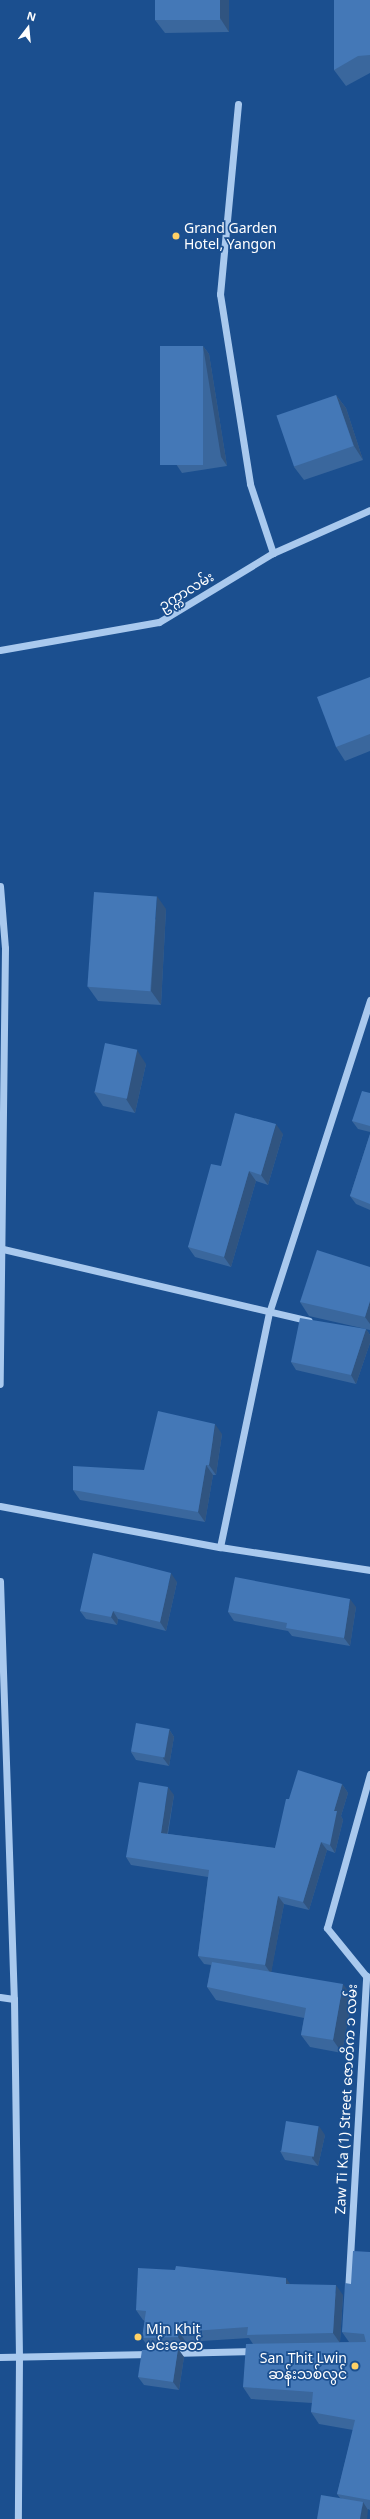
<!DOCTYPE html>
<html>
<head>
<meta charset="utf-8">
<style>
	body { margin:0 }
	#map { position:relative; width:370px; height:2519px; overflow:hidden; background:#1b4f8f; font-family:"Noto Sans","Noto Sans Myanmar",sans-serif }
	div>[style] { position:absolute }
	.minor>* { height:7px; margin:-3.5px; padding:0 3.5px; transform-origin:3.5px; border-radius:3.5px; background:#a9c9ee }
	.wall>* { inset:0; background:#3a679d }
	.shaded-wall>* { inset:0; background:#305480 }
	.building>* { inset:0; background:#4478b7; transform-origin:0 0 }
	.dots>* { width:11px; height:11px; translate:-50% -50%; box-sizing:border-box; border:2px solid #1b4f8f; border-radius:50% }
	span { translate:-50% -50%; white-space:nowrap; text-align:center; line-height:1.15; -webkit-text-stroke:3.5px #1b4f8f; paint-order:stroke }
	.poi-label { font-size:14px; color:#fff }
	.left { translate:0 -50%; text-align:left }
	.right { translate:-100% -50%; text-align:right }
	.street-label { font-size:14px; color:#fff }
	.north { position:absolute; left:8px; top:8px; width:40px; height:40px; -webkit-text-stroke:3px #1b4f8f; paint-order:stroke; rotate:16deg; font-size:11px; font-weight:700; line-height:16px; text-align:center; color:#fff }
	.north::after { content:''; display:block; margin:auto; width:14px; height:18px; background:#fff; clip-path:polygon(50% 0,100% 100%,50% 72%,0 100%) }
</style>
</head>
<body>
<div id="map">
	<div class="minor">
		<div style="left:238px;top:104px;width:191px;rotate:95.4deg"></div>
		<div style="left:220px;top:294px;width:192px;rotate:81deg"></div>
		<div style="left:250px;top:484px;width:73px;rotate:71.6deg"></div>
		<div style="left:0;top:650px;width:161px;rotate:-10deg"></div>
		<div style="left:159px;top:622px;width:133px;rotate:-31.2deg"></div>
		<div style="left:273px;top:553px;width:106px;rotate:-23.9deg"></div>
		<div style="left:0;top:886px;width:62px;rotate:85.4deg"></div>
		<div style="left:5px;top:948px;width:436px;rotate:90.7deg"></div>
		<div style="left:3px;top:1249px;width:314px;rotate:13.2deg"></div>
		<div style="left:0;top:1506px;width:224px;rotate:10.6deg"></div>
		<div style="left:220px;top:1547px;width:152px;rotate:8.7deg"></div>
		<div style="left:220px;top:1547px;width:239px;rotate:-78.2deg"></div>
		<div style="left:269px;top:1313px;width:329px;rotate:-72.1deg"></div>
		<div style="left:0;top:1581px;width:418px;rotate:88.1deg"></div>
		<div style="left:14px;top:1999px;width:358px;rotate:89.2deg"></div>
		<div style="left:19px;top:2357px;width:162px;rotate:90.4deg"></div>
		<div style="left:0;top:1997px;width:14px;rotate:8deg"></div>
		<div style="left:348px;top:2292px;width:317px;rotate:-86.7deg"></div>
		<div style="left:366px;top:1976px;width:62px;rotate:-129.1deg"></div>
		<div style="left:327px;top:1928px;width:160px;rotate:-74.4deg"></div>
		<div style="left:172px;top:2353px;width:82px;rotate:-1.4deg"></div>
		<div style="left:0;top:2357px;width:150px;rotate:-1.1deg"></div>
	</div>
	<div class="wall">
		<div style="clip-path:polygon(155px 0,229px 0,229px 32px,165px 33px,155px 20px)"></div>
		<div style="clip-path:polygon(370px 0,370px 73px,346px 86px,334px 70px)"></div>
		<div style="clip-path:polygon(203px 346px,209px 354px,227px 466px,182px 473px,176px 464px)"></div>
		<div style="clip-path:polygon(336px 395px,346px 408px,363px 460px,304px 480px,294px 467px)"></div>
		<div style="clip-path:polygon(370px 677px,370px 751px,345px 761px,336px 747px)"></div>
		<div style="clip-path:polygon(166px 909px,161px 1005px,98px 1001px,88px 987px)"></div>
		<div style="clip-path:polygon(146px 1064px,135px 1113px,103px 1106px,94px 1092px)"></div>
		<div style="clip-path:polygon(370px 1093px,370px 1132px,358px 1129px,352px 1121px)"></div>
		<div style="clip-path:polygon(283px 1134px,268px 1185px,256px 1181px,231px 1267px,195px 1257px,188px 1247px,221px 1166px)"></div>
		<div style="clip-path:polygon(370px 1134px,370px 1210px,356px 1204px,350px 1196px)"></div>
		<div style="clip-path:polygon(370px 1267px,370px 1330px,309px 1316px,300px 1302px)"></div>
		<div style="clip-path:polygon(366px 1329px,370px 1335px,370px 1343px,356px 1384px,296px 1370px,291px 1362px)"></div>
		<div style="clip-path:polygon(222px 1434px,216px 1475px,213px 1475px,205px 1522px,80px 1500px,73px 1490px,144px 1470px)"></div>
		<div style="clip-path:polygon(177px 1582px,166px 1631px,118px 1619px,117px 1625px,86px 1619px,80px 1611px)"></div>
		<div style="clip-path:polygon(356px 1607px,350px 1646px,292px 1636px,288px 1631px,234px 1621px,228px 1612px)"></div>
		<div style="clip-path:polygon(169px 1729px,174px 1737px,169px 1766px,136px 1760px,131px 1752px)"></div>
		<div style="clip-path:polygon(342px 1784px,348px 1793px,341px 1816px,343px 1820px,335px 1853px,327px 1850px,309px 1910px,284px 1904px,271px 1972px,352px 1996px,342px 2053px,310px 2047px,301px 2035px,304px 2018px,216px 2000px,207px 1987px,211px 1965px,204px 1964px,198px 1956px,208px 1877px,131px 1865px,126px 1857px,174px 1795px,168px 1834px,275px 1848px,289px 1799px)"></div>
		<div style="clip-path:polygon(325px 2135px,318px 2166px,285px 2160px,280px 2151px)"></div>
		<div style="clip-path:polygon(370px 2252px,370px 2510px,368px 2509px,368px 2510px,340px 2498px,337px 2494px,353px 2430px,319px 2424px,311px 2412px,312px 2403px,251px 2399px,243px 2387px,253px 2344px,249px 2338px,186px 2342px,185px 2347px,149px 2348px,142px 2338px,145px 2321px,143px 2320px,136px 2310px,290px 2284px,343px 2295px,340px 2342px,349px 2342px,342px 2332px,351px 2284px)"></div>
		<div style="clip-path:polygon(178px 2349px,184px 2357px,179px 2390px,144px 2385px,138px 2377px)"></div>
	</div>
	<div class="shaded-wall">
		<div style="clip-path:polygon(220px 0,229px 0,229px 32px,220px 18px)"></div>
		<div style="clip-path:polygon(203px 346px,209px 354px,227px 466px,221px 457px)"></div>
		<div style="clip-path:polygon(336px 395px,346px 408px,363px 460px,354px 446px)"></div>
		<div style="clip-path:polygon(157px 896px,166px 909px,161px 1005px,151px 991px)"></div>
		<div style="clip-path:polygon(137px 1050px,146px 1064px,135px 1113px,126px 1099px)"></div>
		<div style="clip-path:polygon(276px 1124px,283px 1134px,268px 1185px,261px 1175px)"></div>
		<div style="clip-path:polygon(249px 1171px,256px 1181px,231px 1267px,224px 1257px)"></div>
		<div style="clip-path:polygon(370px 1301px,370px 1324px,365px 1317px)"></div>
		<div style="clip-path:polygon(366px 1329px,370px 1335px,370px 1343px,356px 1384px,351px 1375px)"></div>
		<div style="clip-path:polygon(215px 1424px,222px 1434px,216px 1475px,209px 1465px)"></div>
		<div style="clip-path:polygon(206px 1465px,213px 1475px,205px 1522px,198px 1512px)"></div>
		<div style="clip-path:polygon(171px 1573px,177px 1582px,166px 1631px,160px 1622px)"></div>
		<div style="clip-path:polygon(350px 1599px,356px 1607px,350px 1646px,344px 1638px)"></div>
		<div style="clip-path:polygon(113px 1611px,118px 1619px,117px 1625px,111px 1617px)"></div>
		<div style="clip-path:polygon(169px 1729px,174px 1737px,169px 1766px,163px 1758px)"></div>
		<div style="clip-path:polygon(342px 1784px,348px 1793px,341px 1816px,343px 1820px,335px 1853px,330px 1845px,334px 1811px)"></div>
		<div style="clip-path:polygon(168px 1787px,174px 1795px,166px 1841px,161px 1833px)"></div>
		<div style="clip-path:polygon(321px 1842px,327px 1850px,309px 1910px,303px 1902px)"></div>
		<div style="clip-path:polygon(278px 1896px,284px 1904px,271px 1974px,265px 1965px)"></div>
		<div style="clip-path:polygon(343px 1984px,352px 1996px,342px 2053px,333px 2040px)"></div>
		<div style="clip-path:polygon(319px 2126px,325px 2135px,318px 2166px,312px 2158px)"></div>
		<div style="clip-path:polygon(286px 2278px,293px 2288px,286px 2284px)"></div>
		<div style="clip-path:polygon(336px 2285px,343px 2295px,340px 2343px,333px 2333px)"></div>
		<div style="clip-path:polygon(179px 2332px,186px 2342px,185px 2347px,178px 2337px)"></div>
		<div style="clip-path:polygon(178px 2349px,184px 2357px,179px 2390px,173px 2382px)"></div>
		<div style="clip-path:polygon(363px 2502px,368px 2510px,367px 2519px,360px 2519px)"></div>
	</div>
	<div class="building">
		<div style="left:155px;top:0;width:65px;height:20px"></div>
		<div style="clip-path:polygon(334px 0,370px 0,370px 55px,358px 56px,334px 70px)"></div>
		<div style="left:160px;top:346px;width:43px;height:119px"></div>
		<div style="left:336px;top:395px;width:54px;height:63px;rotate:71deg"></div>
		<div style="clip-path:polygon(370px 677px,370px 734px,336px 747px,317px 697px)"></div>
		<div style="left:94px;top:892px;width:63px;height:95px;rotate:4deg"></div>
		<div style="left:105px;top:1043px;width:33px;height:50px;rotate:12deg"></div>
		<div style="clip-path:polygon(362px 1091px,370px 1093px,370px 1126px,352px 1121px)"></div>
		<div style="clip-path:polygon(235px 1113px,276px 1124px,261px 1175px,249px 1171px,224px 1257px,188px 1247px,211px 1164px,221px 1166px)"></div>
		<div style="clip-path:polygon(370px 1134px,370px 1204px,350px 1196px)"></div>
		<div style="clip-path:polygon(317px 1250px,370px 1267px,370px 1301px,365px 1317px,300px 1302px)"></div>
		<div style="clip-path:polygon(300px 1318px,366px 1329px,351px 1375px,291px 1362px)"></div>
		<div style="clip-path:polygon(158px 1411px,215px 1424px,209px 1465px,206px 1465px,198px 1512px,73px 1490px,73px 1466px,144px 1470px)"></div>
		<div style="clip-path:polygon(93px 1553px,171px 1573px,160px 1622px,113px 1611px,111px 1617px,80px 1611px)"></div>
		<div style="clip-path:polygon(235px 1577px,350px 1599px,344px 1638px,286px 1628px,287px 1623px,228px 1612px)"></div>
		<div style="left:136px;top:1723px;width:34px;height:29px;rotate:10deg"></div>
		<div style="clip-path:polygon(298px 1770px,342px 1784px,334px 1811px,337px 1811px,330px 1845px,321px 1842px,303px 1902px,278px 1896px,265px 1965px,198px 1956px,209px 1870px,126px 1857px,139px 1782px,168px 1787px,161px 1833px,275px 1848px,286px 1799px,289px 1799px)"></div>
		<div style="clip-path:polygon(212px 1962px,343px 1984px,333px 2040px,301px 2035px,306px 2008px,207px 1987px)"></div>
		<div style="left:286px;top:2121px;width:33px;height:31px;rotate:9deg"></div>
		<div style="clip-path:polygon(353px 2251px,370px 2252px,370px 2500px,337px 2494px,355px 2420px,311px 2412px,313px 2392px,243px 2387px,246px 2344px,366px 2342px,364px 2334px,342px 2332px,345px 2283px,351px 2284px)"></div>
		<div style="clip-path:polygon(176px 2266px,286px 2278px,286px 2284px,336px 2285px,333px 2333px,247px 2335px,248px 2327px,179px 2332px,178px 2337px,142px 2338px,146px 2311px,136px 2310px,138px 2268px,175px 2270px)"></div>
		<div style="clip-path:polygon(178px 2349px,173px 2382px,138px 2377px,142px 2350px)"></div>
		<div style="clip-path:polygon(321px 2495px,363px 2502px,360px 2519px,317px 2519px)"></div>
	</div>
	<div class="dots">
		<div style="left:176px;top:236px;background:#ffd166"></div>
		<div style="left:138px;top:2337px;background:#ffd166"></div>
		<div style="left:355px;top:2366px;background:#ffd166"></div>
	</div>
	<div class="poi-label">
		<span class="left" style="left:184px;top:236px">Grand Garden<br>Hotel, Yangon</span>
		<span class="left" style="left:146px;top:2337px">Min Khit<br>မင်းခေတ်</span>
		<span class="right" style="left:347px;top:2366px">San Thit Lwin<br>ဆန်းသစ်လွင်</span>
	</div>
	<div class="street-label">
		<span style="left:186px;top:591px;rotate:-31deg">ဥက္ကာလမ်း</span>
		<span style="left:346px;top:2099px;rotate:-87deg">Zaw Ti Ka (1) Street ဇောတိက ၁ လမ်း</span>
	</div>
	<div class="north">N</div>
</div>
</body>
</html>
